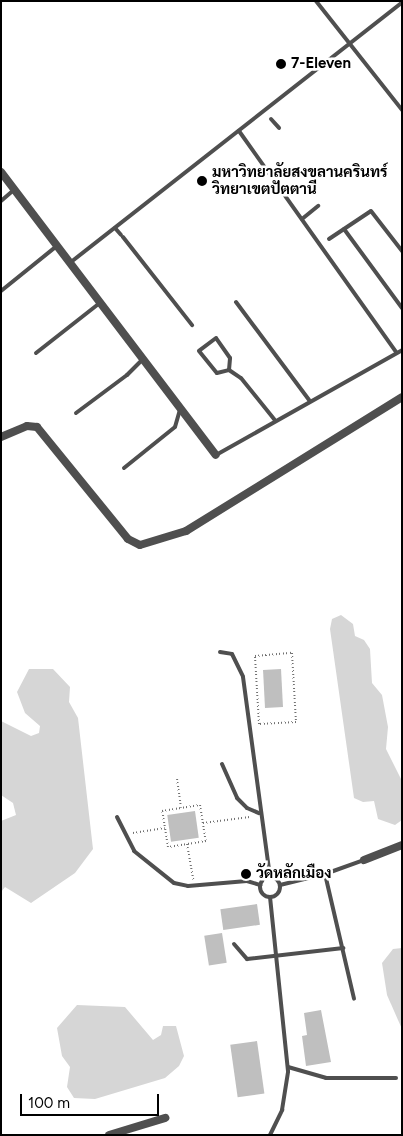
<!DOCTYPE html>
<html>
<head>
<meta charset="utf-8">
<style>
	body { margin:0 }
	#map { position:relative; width:403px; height:1136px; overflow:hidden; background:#fff; font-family:Figtree,Sarabun,sans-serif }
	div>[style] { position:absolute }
	.green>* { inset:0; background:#d6d6d6 }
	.building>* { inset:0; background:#bfbfbf; transform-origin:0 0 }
	.path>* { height:2px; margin-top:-1px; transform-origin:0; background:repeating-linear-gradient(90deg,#717171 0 1px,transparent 0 3.5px) }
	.lane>* { height:4px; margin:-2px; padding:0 2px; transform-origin:2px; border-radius:2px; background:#4f4f4f }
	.lane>.ring { margin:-2px; padding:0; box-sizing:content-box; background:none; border:4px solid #4f4f4f; border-radius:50% }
	.street>* { height:8px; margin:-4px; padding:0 4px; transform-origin:4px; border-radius:4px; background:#4f4f4f }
	.dots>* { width:14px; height:14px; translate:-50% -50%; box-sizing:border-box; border:2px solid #fff; border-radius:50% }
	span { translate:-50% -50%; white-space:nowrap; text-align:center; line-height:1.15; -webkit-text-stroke:5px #fff; paint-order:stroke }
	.poi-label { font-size:15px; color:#000; font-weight:700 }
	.left { translate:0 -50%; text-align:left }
	.frame { position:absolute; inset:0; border:2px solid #000; pointer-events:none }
	.scale { position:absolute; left:20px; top:1094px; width:139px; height:22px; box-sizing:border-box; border:2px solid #000; border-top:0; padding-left:6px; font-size:15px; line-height:18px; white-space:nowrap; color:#000; -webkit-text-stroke:4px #fff; paint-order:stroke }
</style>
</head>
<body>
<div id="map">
	<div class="green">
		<div style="clip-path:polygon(341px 615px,353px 624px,355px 636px,364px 640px,370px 649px,372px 683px,382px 695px,388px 727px,386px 749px,402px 781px,402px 820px,395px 825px,378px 819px,374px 801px,363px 802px,354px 798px,330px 629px,332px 619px)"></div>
		<div style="clip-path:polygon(29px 669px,53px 669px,70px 687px,69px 702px,78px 718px,93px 849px,75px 873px,31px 903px,5px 887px,1px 892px,1px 821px,16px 815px,13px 803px,1px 795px,1px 721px,31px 736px,39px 733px,40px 726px,25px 713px,17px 692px)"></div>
		<div style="clip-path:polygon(402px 948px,402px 1029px,387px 995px,382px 963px,393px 949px)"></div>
		<div style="clip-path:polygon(77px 1005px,125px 1007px,153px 1040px,161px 1035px,163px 1026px,176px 1026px,184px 1056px,179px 1066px,165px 1078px,95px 1099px,74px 1098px,67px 1087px,70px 1067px,62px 1056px,57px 1028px)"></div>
	</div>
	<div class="building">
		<div style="left:281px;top:669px;width:38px;height:18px;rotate:87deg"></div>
		<div style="left:195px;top:811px;width:27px;height:28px;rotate:82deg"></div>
		<div style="left:257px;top:904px;width:21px;height:37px;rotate:82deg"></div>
		<div style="left:222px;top:933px;width:30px;height:18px;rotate:81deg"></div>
		<div style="clip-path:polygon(321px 1010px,331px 1062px,306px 1066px,302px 1036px,307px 1035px,304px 1013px)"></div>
		<div style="left:257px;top:1041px;width:53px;height:27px;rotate:82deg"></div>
	</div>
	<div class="path">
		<div style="left:292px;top:653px;width:69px;rotate:86.7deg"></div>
		<div style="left:296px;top:722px;width:37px;rotate:177deg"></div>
		<div style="left:259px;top:724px;width:68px;rotate:-93.4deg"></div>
		<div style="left:255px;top:656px;width:37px;rotate:-5deg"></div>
		<div style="left:177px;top:779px;width:29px;rotate:82deg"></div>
		<div style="left:200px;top:805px;width:36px;rotate:81deg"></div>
		<div style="left:206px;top:841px;width:38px;rotate:171deg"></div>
		<div style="left:168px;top:847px;width:36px;rotate:-99deg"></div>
		<div style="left:162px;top:811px;width:38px;rotate:-9deg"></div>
		<div style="left:203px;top:823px;width:47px;rotate:-7.3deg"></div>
		<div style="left:133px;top:833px;width:32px;rotate:-9deg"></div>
		<div style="left:187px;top:844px;width:36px;rotate:80deg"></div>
	</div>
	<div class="lane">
		<div style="left:316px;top:1px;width:139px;rotate:51.7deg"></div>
		<div style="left:271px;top:119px;width:12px;rotate:48deg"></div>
		<div style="left:239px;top:131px;width:271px;rotate:54.6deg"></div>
		<div style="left:1px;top:201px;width:18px;rotate:-41deg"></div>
		<div style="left:302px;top:219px;width:21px;rotate:-39deg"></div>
		<div style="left:115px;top:228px;width:9px;rotate:49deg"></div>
		<div style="left:344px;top:229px;width:98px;rotate:53.7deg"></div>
		<div style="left:123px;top:237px;width:112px;rotate:51.9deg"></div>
		<div style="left:329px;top:239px;width:50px;rotate:-33.7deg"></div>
		<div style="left:371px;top:211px;width:51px;rotate:52.2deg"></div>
		<div style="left:71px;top:262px;width:421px;rotate:-38.1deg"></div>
		<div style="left:1px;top:291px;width:73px;rotate:-38.9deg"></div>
		<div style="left:236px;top:302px;width:122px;rotate:53.3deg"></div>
		<div style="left:36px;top:353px;width:83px;rotate:-38.1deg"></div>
		<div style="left:229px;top:370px;width:12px;rotate:-85deg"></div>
		<div style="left:230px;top:358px;width:24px;rotate:-125deg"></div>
		<div style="left:216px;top:338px;width:21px;rotate:143deg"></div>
		<div style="left:199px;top:351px;width:28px;rotate:51deg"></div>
		<div style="left:217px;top:373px;width:12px;rotate:-14deg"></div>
		<div style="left:229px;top:370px;width:14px;rotate:34deg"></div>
		<div style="left:241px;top:378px;width:53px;rotate:51.2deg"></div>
		<div style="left:76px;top:413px;width:64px;rotate:-36.7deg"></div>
		<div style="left:127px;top:375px;width:23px;rotate:-45deg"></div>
		<div style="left:216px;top:455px;width:214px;rotate:-29.4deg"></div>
		<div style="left:124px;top:468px;width:65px;rotate:-38.8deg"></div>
		<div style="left:175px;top:427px;width:19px;rotate:-74deg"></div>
		<div style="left:220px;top:652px;width:12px;rotate:9deg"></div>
		<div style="left:232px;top:654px;width:25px;rotate:64deg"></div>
		<div style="left:243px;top:677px;width:201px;rotate:82.3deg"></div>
		<div style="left:222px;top:764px;width:37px;rotate:66deg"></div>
		<div style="left:237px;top:798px;width:14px;rotate:45deg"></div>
		<div style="left:247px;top:808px;width:13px;rotate:23deg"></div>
		<div style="left:117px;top:817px;width:38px;rotate:63deg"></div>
		<div style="left:134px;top:851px;width:51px;rotate:38.7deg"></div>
		<div style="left:174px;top:883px;width:14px;rotate:12deg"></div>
		<div style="left:188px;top:886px;width:59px;rotate:-4.8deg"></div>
		<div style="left:247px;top:881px;width:14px;rotate:17deg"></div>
		<div style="left:325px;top:874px;width:128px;rotate:76.9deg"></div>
		<div class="ring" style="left:260px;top:877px;width:16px;height:16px"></div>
		<div style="left:280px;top:885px;width:46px;rotate:-13.7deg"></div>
		<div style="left:325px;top:874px;width:41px;rotate:-19.7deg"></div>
		<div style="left:234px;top:944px;width:20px;rotate:49deg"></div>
		<div style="left:247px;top:959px;width:97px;rotate:-6.5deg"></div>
		<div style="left:288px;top:1067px;width:40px;rotate:16deg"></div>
		<div style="left:326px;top:1078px;width:70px"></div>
		<div style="left:270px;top:1135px;width:28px;rotate:-64deg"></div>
		<div style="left:282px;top:1110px;width:39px;rotate:-81deg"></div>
		<div style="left:288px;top:1071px;width:175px;rotate:-95.9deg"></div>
	</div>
	<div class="street">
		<div style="left:1px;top:172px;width:355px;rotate:52.8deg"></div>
		<div style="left:1px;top:437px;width:28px;rotate:-23deg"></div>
		<div style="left:27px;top:426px;width:10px;rotate:6deg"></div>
		<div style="left:37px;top:427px;width:144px;rotate:50.9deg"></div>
		<div style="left:128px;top:539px;width:13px;rotate:27deg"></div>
		<div style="left:140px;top:545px;width:48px;rotate:-16.9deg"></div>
		<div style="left:186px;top:531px;width:254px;rotate:-31.8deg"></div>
		<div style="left:364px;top:860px;width:41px;rotate:-21.5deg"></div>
		<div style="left:109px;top:1135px;width:59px;rotate:-16.9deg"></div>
	</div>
	<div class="dots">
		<div style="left:281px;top:64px;background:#000"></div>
		<div style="left:202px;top:181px;background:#000"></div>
		<div style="left:246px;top:874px;background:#000"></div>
	</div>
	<div class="poi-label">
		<span class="left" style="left:291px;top:64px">7-Eleven</span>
		<span class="left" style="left:212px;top:181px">มหาวิทยาลัยสงขลานครินทร์<br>วิทยาเขตปัตตานี</span>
		<span class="left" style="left:256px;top:874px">วัดหลักเมือง</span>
	</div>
	<div class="frame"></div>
	<div class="scale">100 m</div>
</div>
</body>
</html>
